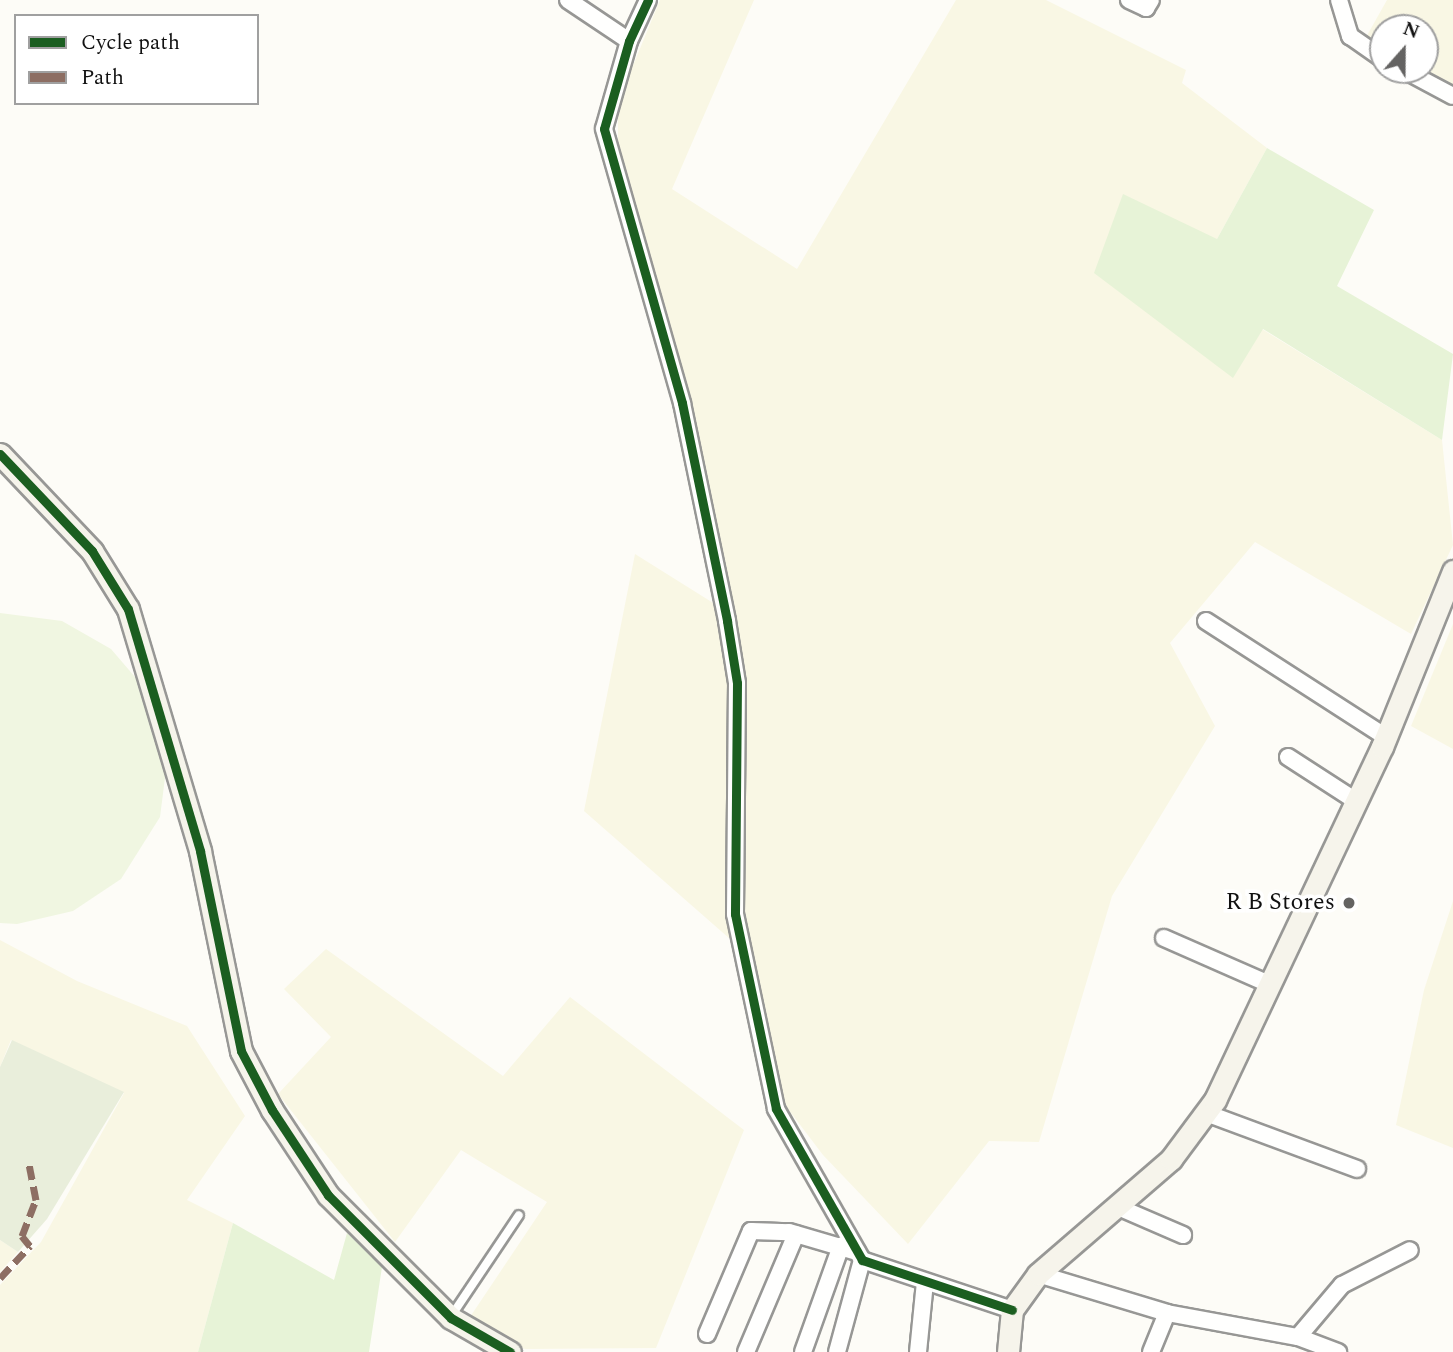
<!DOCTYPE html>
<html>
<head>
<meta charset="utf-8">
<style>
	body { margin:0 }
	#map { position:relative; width:1453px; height:1352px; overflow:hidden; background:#fdfcf7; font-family:Spectral,serif }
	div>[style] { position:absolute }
	.farmland>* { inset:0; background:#f9f7e4 }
	.green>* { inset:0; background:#e7f3d7 }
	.cemetery>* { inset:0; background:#e9eedb }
	.pitch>* { inset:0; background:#f0f6e1 }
	.roads { filter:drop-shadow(2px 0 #979795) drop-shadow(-2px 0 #979795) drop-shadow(0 2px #979795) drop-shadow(0 -2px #979795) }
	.lane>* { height:8px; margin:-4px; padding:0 4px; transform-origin:4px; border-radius:4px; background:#fffffe }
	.street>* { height:16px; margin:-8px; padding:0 8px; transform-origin:8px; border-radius:8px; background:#fffffe }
	.secondary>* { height:21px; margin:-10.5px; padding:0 10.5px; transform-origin:10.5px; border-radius:10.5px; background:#f6f4eb }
	.quiet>* { height:7px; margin-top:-3.5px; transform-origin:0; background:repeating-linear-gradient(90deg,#8d6e63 0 14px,transparent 0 21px) }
	.cycleway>* { height:9px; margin:-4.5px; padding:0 4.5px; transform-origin:4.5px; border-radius:4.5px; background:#1b5e20 }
	.dots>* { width:19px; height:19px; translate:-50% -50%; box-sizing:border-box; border:4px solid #fff; border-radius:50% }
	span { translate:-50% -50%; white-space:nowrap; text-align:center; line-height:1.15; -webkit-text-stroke:7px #fff; paint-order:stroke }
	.poi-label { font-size:24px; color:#111 }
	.right { translate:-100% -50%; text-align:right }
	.legend { position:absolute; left:14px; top:14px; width:245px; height:91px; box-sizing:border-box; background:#fff; border:2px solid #a0a0a0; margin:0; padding:9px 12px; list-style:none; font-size:21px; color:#111 }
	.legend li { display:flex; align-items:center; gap:14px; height:35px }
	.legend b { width:35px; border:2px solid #a0a0a0 }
	.north { position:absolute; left:1369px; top:14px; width:70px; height:70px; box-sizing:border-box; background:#fff; border:2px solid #a0a0a0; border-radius:50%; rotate:21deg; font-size:19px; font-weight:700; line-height:28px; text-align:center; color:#111 }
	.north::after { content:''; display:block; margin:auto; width:24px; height:32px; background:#646362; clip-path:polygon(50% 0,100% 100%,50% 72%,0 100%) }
</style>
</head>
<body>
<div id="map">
	<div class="farmland">
		<div style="clip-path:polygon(660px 0,754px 0,672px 189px,797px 269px,956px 0,1046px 0,1186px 70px,1182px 83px,1267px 148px,1217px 239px,1233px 377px,1262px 329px,1442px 440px,1453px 545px,1411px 634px,1255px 542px,1170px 643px,1215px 726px,1112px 896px,1039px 1142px,989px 1141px,908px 1244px,823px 1155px,785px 1105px,754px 960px,584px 811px,635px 554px,734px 616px,693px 416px,618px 141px,618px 102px)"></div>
		<div style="clip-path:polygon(1387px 0,1453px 0,1453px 86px,1423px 70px,1425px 28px,1383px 28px,1383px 49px,1365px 39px)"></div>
		<div style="clip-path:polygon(1453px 624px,1453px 749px,1411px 726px)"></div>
		<div style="clip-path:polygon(1453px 901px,1453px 1148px,1396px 1125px,1424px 990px)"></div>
		<div style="clip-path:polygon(0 940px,77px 981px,187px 1026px,245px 1116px,187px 1200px,233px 1223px,198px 1352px,0 1352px,0 1285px,41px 1242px,124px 1093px,11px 1040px,0 1067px)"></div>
		<div style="clip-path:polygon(326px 949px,503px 1076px,570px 997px,744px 1130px,656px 1348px,525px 1349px,470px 1317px,547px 1202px,461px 1150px,395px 1242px,278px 1094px,331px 1037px,284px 989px)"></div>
		<div style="clip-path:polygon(0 1240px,18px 1252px,0 1272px)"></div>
	</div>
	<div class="green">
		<div style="clip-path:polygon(1267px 148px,1374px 210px,1337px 286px,1453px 354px,1442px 440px,1263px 329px,1233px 378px,1094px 273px,1123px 194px,1217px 239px)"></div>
		<div style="clip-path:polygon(233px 1223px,334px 1280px,347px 1233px,382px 1267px,369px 1352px,198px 1352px)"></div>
	</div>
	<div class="cemetery">
		<div style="clip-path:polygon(12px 1040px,124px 1092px,47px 1219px,18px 1252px,0 1240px,0 1067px)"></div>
	</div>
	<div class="pitch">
		<div style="clip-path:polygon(0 613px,62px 621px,111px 649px,147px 691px,167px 762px,160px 817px,121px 879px,73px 911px,17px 924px,0 923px)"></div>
	</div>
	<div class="roads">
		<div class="lane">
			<div style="left:452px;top:1315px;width:120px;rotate:-56.2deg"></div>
		</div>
		<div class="street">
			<div style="left:568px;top:0;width:73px;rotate:33.9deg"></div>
			<div style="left:648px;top:0;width:45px;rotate:114.9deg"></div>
			<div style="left:629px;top:41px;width:91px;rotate:105.9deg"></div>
			<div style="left:604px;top:129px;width:285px;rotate:74.1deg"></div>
			<div style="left:682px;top:403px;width:223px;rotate:78.3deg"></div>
			<div style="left:727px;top:621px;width:63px;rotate:80.8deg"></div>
			<div style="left:737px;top:683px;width:231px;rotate:90.5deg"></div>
			<div style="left:735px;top:914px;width:199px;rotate:78.1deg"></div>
			<div style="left:776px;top:1109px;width:174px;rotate:60.3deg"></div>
			<div style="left:862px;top:1260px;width:158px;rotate:18.4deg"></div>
			<div style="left:1129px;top:0;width:19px;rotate:25deg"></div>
			<div style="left:1146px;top:8px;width:9px;rotate:-58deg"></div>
			<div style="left:1339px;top:0;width:38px;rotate:73deg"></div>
			<div style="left:1350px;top:36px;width:40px;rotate:34.9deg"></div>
			<div style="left:1404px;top:70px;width:55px;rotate:28deg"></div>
			<div style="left:1206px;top:621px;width:214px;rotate:32.8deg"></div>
			<div style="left:1288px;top:757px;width:81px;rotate:32.9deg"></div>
			<div style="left:1164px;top:938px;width:115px;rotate:23.7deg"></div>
			<div style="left:1206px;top:1113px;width:161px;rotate:20.3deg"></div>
			<div style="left:1118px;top:1207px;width:71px;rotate:23.3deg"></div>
			<div style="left:1038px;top:1274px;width:135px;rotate:16.8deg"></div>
			<div style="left:1167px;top:1313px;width:133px;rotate:10.4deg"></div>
			<div style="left:1298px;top:1337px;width:43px;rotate:20.6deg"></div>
			<div style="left:707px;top:1334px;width:112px;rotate:-66.9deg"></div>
			<div style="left:751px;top:1231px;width:38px;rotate:2deg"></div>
			<div style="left:789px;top:1232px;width:71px;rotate:16.4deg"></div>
			<div style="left:1298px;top:1337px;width:68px;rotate:-49.8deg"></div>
			<div style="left:1342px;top:1285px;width:76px;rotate:-27.2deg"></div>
			<div style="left:746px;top:1352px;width:128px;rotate:-67deg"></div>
			<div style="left:803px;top:1352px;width:113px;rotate:-70.3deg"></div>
			<div style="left:837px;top:1352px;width:95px;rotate:-74.8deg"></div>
			<div style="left:918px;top:1352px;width:70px;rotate:-84.3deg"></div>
			<div style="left:1151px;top:1352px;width:42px;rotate:-67.7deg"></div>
		</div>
		<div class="secondary">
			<div style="left:0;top:454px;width:134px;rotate:46.5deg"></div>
			<div style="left:92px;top:551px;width:68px;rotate:58.2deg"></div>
			<div style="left:128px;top:609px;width:252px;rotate:73.4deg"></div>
			<div style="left:200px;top:851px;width:204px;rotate:78.4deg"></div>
			<div style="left:241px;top:1051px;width:67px;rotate:62.3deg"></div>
			<div style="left:272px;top:1110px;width:102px;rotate:56.6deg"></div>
			<div style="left:328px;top:1195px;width:174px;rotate:45deg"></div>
			<div style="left:451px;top:1318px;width:68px;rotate:30deg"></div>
			<div style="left:1008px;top:1352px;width:42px;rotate:-84.6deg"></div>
			<div style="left:1012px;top:1310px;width:44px;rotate:-54.2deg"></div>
			<div style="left:1038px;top:1274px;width:176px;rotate:-40.8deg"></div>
			<div style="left:1171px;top:1159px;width:74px;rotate:-53.3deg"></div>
			<div style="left:1215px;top:1100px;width:391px;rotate:-64.7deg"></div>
			<div style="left:1382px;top:747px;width:190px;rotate:-68deg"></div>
		</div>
	</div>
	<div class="quiet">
		<div style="left:0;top:1278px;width:44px;rotate:-46.8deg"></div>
		<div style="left:30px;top:1246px;width:13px;rotate:-129deg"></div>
		<div style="left:22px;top:1236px;width:39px;rotate:-69deg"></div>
		<div style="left:36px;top:1200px;width:37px;rotate:-101deg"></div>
	</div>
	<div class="cycleway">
		<div style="left:648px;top:0;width:45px;rotate:114.9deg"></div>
		<div style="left:629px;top:41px;width:91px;rotate:105.9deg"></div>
		<div style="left:604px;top:129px;width:285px;rotate:74.1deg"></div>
		<div style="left:682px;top:403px;width:223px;rotate:78.3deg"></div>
		<div style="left:727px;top:621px;width:63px;rotate:80.8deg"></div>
		<div style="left:737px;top:683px;width:231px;rotate:90.5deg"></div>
		<div style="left:735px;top:914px;width:199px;rotate:78.1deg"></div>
		<div style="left:776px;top:1109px;width:174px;rotate:60.3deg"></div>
		<div style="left:862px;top:1260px;width:158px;rotate:18.4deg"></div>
		<div style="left:0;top:454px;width:134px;rotate:46.5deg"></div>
		<div style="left:92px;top:551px;width:68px;rotate:58.2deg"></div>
		<div style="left:128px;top:609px;width:252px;rotate:73.4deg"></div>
		<div style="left:200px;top:851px;width:204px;rotate:78.4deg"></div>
		<div style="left:241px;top:1051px;width:67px;rotate:62.3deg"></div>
		<div style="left:272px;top:1110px;width:102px;rotate:56.6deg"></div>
		<div style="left:328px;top:1195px;width:174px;rotate:45deg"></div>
		<div style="left:451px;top:1318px;width:68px;rotate:30deg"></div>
	</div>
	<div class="dots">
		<div style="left:1349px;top:903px;background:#646362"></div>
	</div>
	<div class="poi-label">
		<span class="right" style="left:1335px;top:903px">R B Stores</span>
	</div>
	<ul class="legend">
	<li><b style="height:9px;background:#1b5e20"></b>Cycle path</li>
	<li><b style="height:9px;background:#8d6e63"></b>Path</li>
	</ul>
	<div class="north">N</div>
</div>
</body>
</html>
